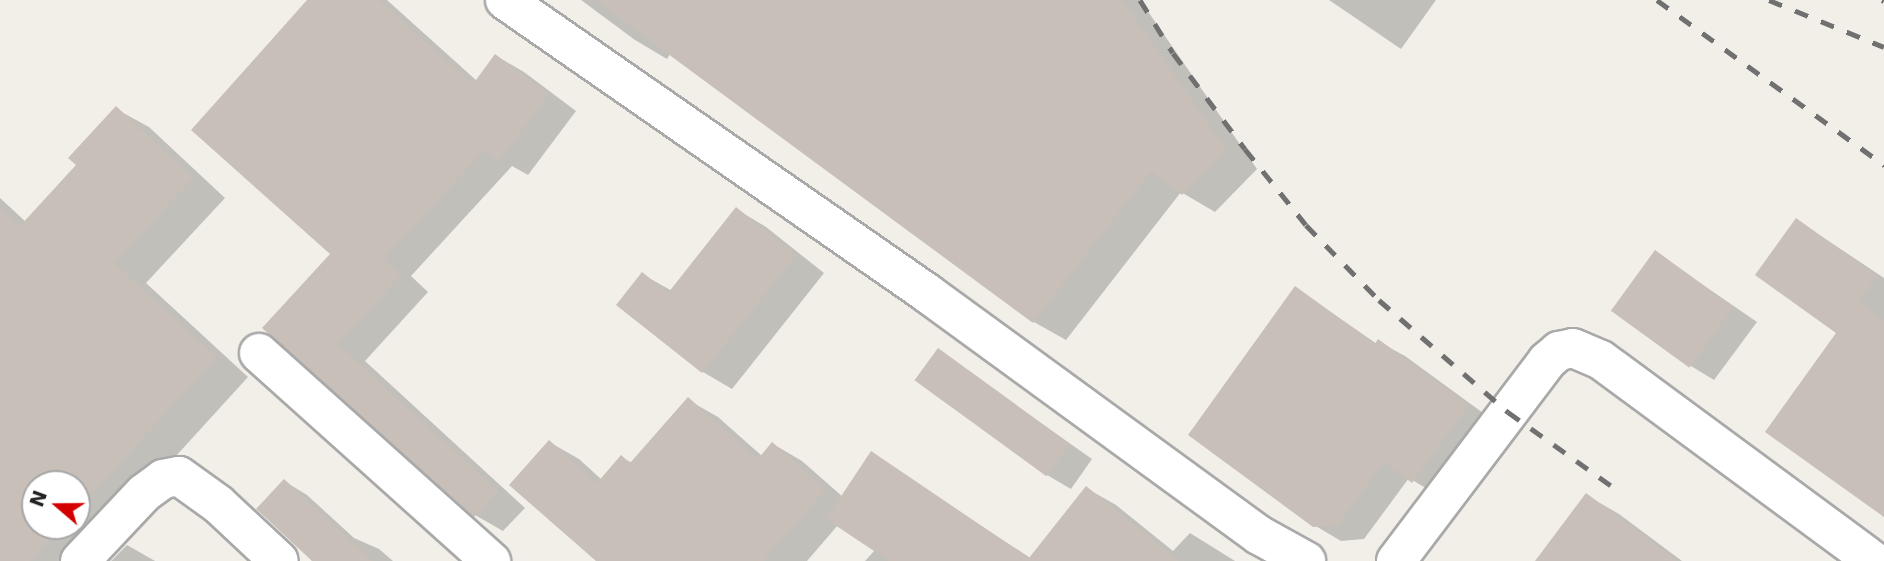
<!DOCTYPE html>
<html>
<head>
<meta charset="utf-8">
<style>
	body { margin:0 }
	#map { position:relative; width:1884px; height:561px; overflow:hidden; background:#f2efe9; font-family:"DejaVu Sans",sans-serif }
	div>[style] { position:absolute }
	.shadow>* { inset:0; background:#0003 }
	.building>* { inset:0; background:#c7bfb8; transform-origin:0 0 }
	.roads { filter:drop-shadow(2px 0 #a9a9a9) drop-shadow(-2px 0 #a9a9a9) drop-shadow(0 2px #a9a9a9) drop-shadow(0 -2px #a9a9a9) }
	.minor>* { height:38px; margin:-19px; padding:0 19px; transform-origin:19px; border-radius:19px; background:#fff }
	.rail>* { height:5px; margin-top:-2.5px; transform-origin:0; background:repeating-linear-gradient(90deg,#707070 0 14px,transparent 0 28px) }
	span { translate:-50% -50%; white-space:nowrap; text-align:center; line-height:1.15; -webkit-text-stroke:5px #fff; paint-order:stroke }
	.north { position:absolute; left:21px; top:470px; width:70px; height:70px; box-sizing:border-box; background:#fff; border:2px solid #a7a7a7; border-radius:50%; rotate:290deg; font-size:19px; font-weight:700; line-height:28px; text-align:center; color:#222 }
	.north::after { content:''; display:block; margin:auto; width:24px; height:32px; background:#d40000; clip-path:polygon(50% 0,100% 100%,50% 72%,0 100%) }
</style>
</head>
<body>
<div id="map">
	<div class="shadow">
		<div style="clip-path:polygon(309px 0,387px 0,477px 81px,496px 56px,524px 72px,576px 111px,528px 175px,512px 166px,411px 276px,428px 292px,365px 361px,525px 508px,503px 531px,475px 515px,265px 328px,333px 254px)"></div>
		<div style="clip-path:polygon(581px 0,1140px 0,1257px 169px,1215px 212px,1181px 192px,1066px 340px,1034px 322px,670px 54px,667px 59px,635px 40px)"></div>
		<div style="clip-path:polygon(1329px 0,1436px 0,1401px 49px)"></div>
		<div style="clip-path:polygon(evenodd,116px 109px,149px 127px,225px 198px,146px 283px,248px 377px,114px 524px,100px 561px,0 561px,0 198px,26px 222px,79px 165px,116px 109px,35px 484px,77px 484px,77px 526px,35px 526px,35px 484px)"></div>
		<div style="clip-path:polygon(736px 209px,766px 227px,824px 273px,732px 389px,703px 372px,642px 274px,672px 291px)"></div>
		<div style="clip-path:polygon(1797px 220px,1884px 278px,1884px 515px,1839px 333px)"></div>
		<div style="clip-path:polygon(1655px 252px,1757px 322px,1714px 380px,1691px 366px)"></div>
		<div style="clip-path:polygon(1296px 288px,1377px 344px,1379px 342px,1405px 356px,1494px 421px,1439px 496px,1409px 478px,1364px 539px,1341px 541px,1314px 525px)"></div>
		<div style="clip-path:polygon(938px 351px,1092px 459px,1071px 489px,1047px 475px)"></div>
		<div style="clip-path:polygon(688px 400px,718px 417px,762px 456px,773px 444px,802px 461px,843px 497px,871px 454px,1035px 561px,865px 561px,875px 550px,838px 525px,807px 561px,599px 561px,549px 442px,579px 459px,602px 480px,621px 457px,632px 463px)"></div>
		<div style="clip-path:polygon(284px 481px,307px 495px,354px 538px,379px 549px,393px 561px,315px 561px)"></div>
		<div style="clip-path:polygon(1086px 488px,1116px 505px,1173px 551px,1190px 533px,1235px 561px,1098px 561px)"></div>
		<div style="clip-path:polygon(1586px 495px,1619px 514px,1682px 561px,1537px 561px)"></div>
		<div style="clip-path:polygon(127px 545px,155px 561px,111px 561px)"></div>
	</div>
	<div class="building">
		<div style="clip-path:polygon(307px 0,379px 0,473px 84px,495px 54px,549px 94px,499px 161px,484px 150px,384px 259px,401px 275px,338px 344px,498px 491px,474px 517px,262px 328px,330px 254px,191px 130px)"></div>
		<div style="clip-path:polygon(595px 0,1123px 0,1226px 150px,1182px 195px,1151px 171px,1033px 323px)"></div>
		<div style="clip-path:polygon(116px 106px,193px 178px,114px 263px,217px 357px,77px 510px,77px 484px,35px 484px,35px 526px,62px 526px,30px 561px,0 561px,0 208px,20px 226px,76px 165px,68px 158px)"></div>
		<div style="clip-path:polygon(736px 207px,796px 255px,702px 373px,616px 305px,642px 272px,668px 293px)"></div>
		<div style="clip-path:polygon(1796px 218px,1877px 276px,1859px 302px,1884px 320px,1884px 517px,1765px 432px,1836px 333px,1755px 275px)"></div>
		<div style="left:1655px;top:250px;width:97px;height:75px;rotate:36deg"></div>
		<div style="clip-path:polygon(1295px 286px,1375px 344px,1378px 339px,1469px 405px,1412px 483px,1384px 462px,1338px 525px,1313px 527px,1188px 435px)"></div>
		<div style="left:938px;top:348px;width:163px;height:40px;rotate:36deg"></div>
		<div style="clip-path:polygon(688px 397px,758px 459px,772px 442px,826px 489px,763px 561px,596px 561px,509px 485px,549px 440px,597px 483px,621px 455px,630px 463px)"></div>
		<div style="clip-path:polygon(871px 451px,1029px 558px,1086px 486px,1179px 561px,889px 561px,826px 519px)"></div>
		<div style="clip-path:polygon(284px 479px,373px 561px,312px 561px,267px 519px,256px 509px)"></div>
		<div style="clip-path:polygon(1586px 493px,1625px 522px,1677px 561px,1535px 561px)"></div>
	</div>
	<div class="roads">
		<div class="minor">
			<div style="left:505px;top:0;width:514px;rotate:34.77deg"></div>
			<div style="left:927px;top:293px;width:411px;rotate:36.1deg"></div>
			<div style="left:1259px;top:535px;width:54px;rotate:29deg"></div>
			<div style="left:259px;top:353px;width:312px;rotate:41.9deg"></div>
			<div style="left:80px;top:561px;width:93px;rotate:-46.7deg"></div>
			<div style="left:144px;top:493px;width:24px;rotate:-36deg"></div>
			<div style="left:163px;top:479px;width:16px;rotate:-11deg"></div>
			<div style="left:179px;top:476px;width:48px;rotate:35.7deg"></div>
			<div style="left:218px;top:504px;width:83px;rotate:43.1deg"></div>
			<div style="left:1396px;top:561px;width:251px;rotate:-52.9deg"></div>
			<div style="left:1547px;top:361px;width:16px;rotate:-40deg"></div>
			<div style="left:1559px;top:351px;width:14px;rotate:-12deg"></div>
			<div style="left:1573px;top:348px;width:30px;rotate:23deg"></div>
			<div style="left:1601px;top:360px;width:339px;rotate:36.4deg"></div>
		</div>
	</div>
	<div class="rail">
		<div style="left:1140px;top:0;width:62px;rotate:58.1deg"></div>
		<div style="left:1173px;top:53px;width:120px;rotate:53.1deg"></div>
		<div style="left:1245px;top:149px;width:97px;rotate:51.2deg"></div>
		<div style="left:1306px;top:225px;width:105px;rotate:45.8deg"></div>
		<div style="left:1379px;top:300px;width:171px;rotate:41deg"></div>
		<div style="left:1508px;top:412px;width:129px;rotate:35.5deg"></div>
		<div style="left:1657px;top:0;width:281px;rotate:36deg"></div>
		<div style="left:1769px;top:0;width:124px;rotate:22.2deg"></div>
		<div style="left:1882px;top:0;width:2px;rotate:27deg"></div>
	</div>
	<div class="north">N</div>
</div>
</body>
</html>
